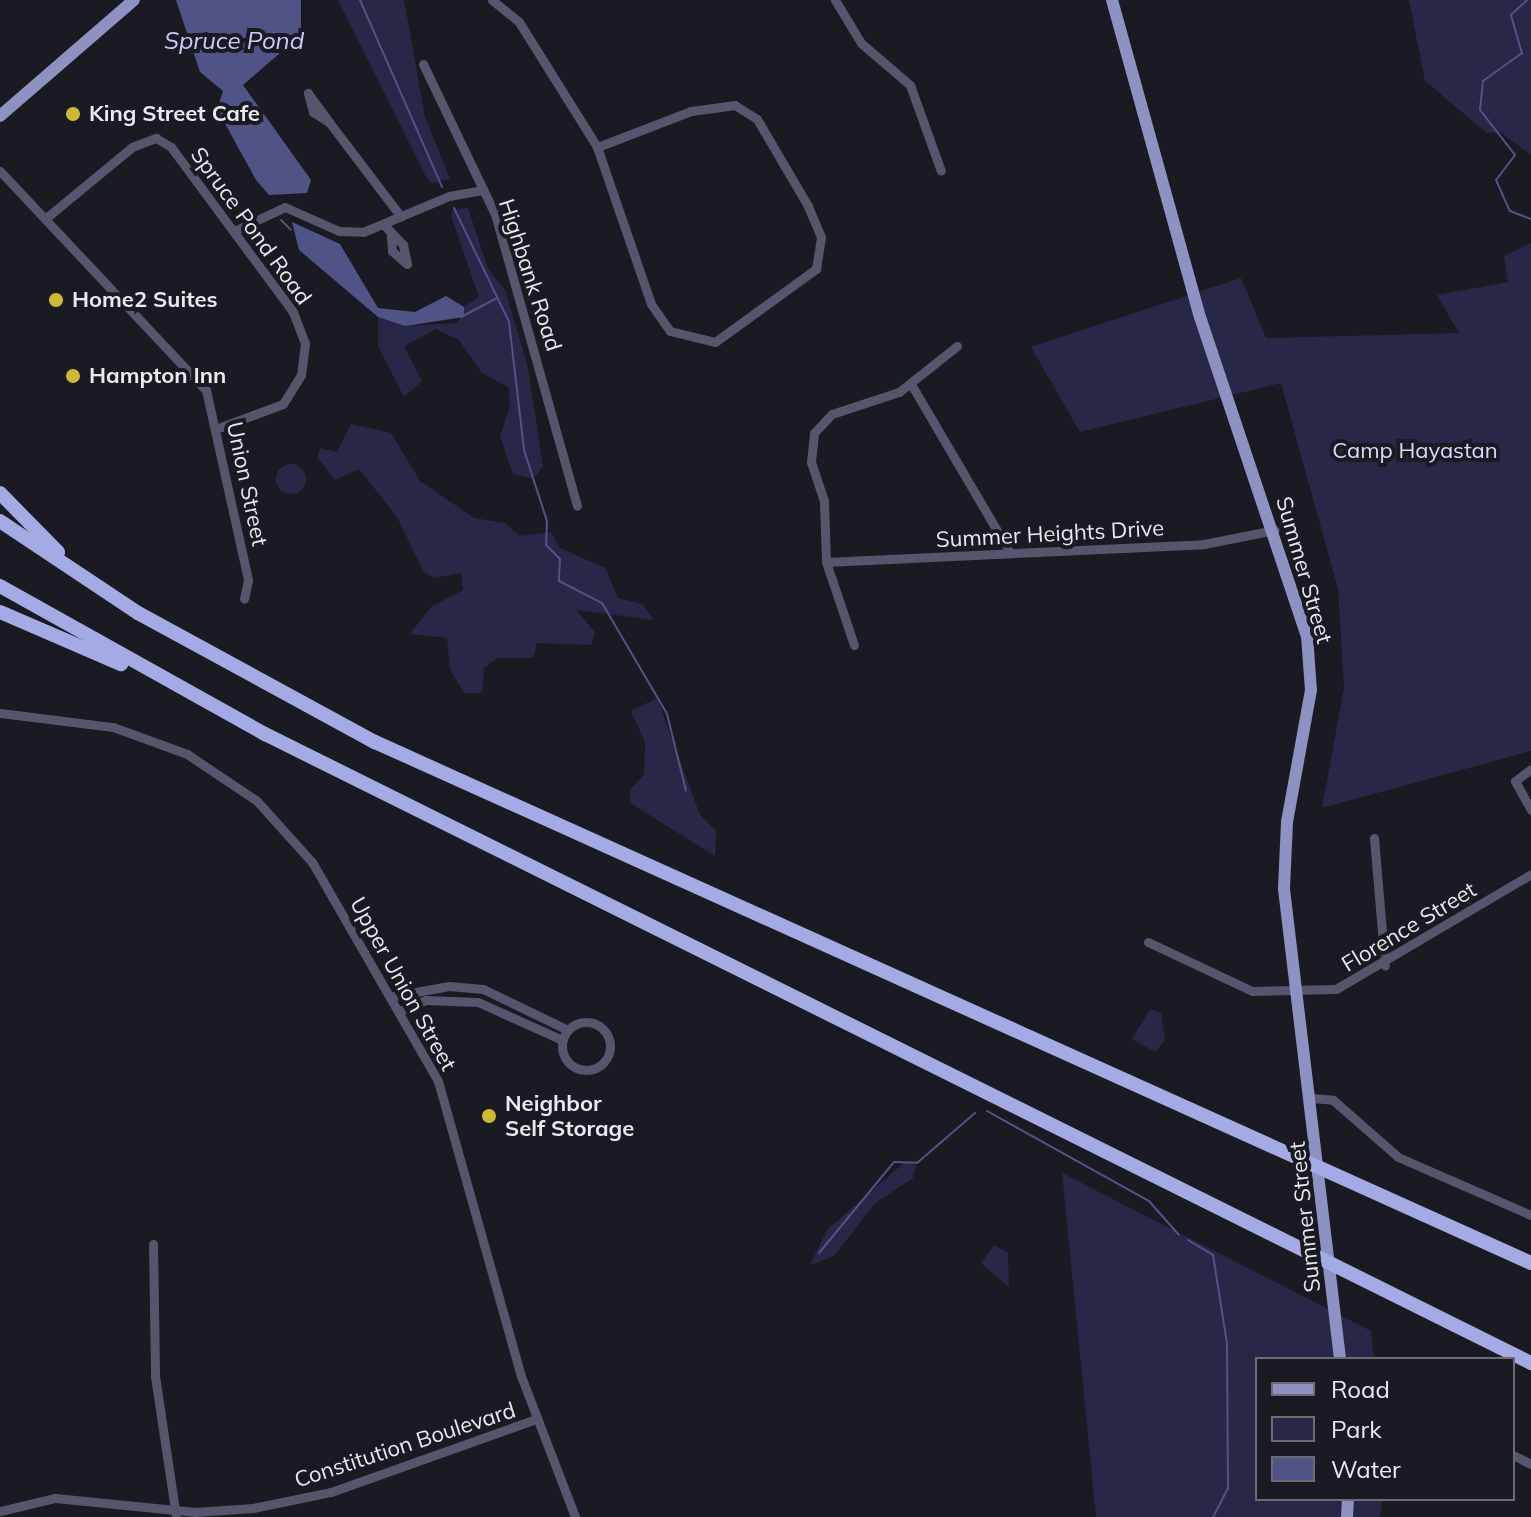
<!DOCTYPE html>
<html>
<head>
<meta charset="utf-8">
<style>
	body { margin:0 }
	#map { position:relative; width:1531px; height:1517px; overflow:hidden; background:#191a22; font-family:Mulish,sans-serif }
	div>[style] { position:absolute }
	.green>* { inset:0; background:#272847 }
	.round { border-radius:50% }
	.water>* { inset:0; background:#505386 }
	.stream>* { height:2px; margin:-1px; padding:0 1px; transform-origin:1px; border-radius:1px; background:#505386 }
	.minor>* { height:9px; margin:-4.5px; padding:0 4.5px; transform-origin:4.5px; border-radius:4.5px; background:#54566d }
	.minor>.ring { margin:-4.5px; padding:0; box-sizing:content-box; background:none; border:9px solid #54566d; border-radius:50% }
	.major>* { height:12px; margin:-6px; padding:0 6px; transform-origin:6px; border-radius:6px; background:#8d92c2 }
	.highway>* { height:14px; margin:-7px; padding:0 7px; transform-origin:7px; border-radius:7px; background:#a4aae4 }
	.dots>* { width:22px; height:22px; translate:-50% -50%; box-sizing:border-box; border:4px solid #191a22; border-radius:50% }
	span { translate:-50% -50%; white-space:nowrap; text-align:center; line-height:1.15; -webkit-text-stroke:8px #191a22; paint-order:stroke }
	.poi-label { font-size:22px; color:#e9eaf0; font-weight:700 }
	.left { translate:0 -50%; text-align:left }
	.street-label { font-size:22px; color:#e9eaf0 }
	.park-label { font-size:22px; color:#d7dbfc }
	.water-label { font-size:24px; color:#c8cdfe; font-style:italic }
	.legend { position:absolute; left:1255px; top:1357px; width:260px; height:144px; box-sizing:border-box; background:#191a22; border:2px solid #6c6d74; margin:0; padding:10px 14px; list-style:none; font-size:24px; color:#e9eaf0 }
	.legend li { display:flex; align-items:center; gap:16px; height:40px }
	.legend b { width:40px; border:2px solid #6c6d74 }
</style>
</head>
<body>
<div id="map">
	<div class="green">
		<div style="clip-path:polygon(338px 0,404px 0,425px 117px,450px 179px,431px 183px,425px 175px)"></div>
		<div style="clip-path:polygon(1409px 0,1531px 0,1531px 155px,1500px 132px,1487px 133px,1425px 81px)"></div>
		<div style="clip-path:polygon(468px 208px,488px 269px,505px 290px,527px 363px,543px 466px,533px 479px,513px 474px,500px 436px,510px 407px,508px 387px,482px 373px,459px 340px,436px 329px,404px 346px,422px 381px,404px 397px,378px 346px,378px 317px,405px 326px,458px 323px,464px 307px,479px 297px,451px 216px,453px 209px)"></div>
		<div style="clip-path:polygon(1531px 243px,1531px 751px,1322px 808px,1344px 688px,1338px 589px,1281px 383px,1080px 432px,1031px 347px,1241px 278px,1266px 338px,1459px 333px,1437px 295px,1508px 282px,1504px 256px)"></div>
		<div style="clip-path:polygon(351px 424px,391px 433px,420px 481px,474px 518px,505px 523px,520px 536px,551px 532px,560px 548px,605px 568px,618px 598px,642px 604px,654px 620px,576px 610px,595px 632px,591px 645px,537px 643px,533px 658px,497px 658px,484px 668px,482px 693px,464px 693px,450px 669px,447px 638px,410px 634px,431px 607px,463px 590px,461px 573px,434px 578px,424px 572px,397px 517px,359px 469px,335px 480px,317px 457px,320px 448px,337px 452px)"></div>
		<div class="round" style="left:276px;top:464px;width:30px;height:30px"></div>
		<div style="clip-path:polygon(657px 698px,700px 815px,716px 831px,715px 856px,630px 803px,630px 790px,644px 775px,645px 742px,631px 711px)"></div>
		<div style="clip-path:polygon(1150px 1009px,1161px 1013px,1165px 1040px,1155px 1052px,1132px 1039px)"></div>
		<div style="clip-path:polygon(905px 1162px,916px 1165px,913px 1178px,875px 1203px,834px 1256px,810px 1265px,827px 1230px)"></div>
		<div style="clip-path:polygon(1062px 1173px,1371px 1331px,1374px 1359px,1257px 1359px,1257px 1499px,1382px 1499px,1380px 1517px,1096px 1517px)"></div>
		<div style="clip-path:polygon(994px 1245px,1008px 1253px,1009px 1287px,981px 1263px)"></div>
	</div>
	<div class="water">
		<div style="clip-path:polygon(176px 0,301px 0,301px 35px,243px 85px,311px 180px,307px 193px,269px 195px,256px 180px,217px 109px,223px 91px,200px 72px)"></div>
		<div style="clip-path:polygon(292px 222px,340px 244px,378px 308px,415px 312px,446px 296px,464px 307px,464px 317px,405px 326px,378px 317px,299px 250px)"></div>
	</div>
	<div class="stream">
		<div style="left:360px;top:0;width:204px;rotate:66.3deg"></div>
		<div style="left:1527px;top:0;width:22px;rotate:137deg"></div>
		<div style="left:1511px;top:15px;width:40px;rotate:74deg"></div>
		<div style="left:1522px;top:53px;width:48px;rotate:144.3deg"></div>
		<div style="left:1483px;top:81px;width:29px;rotate:96deg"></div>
		<div style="left:1480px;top:110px;width:57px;rotate:52.1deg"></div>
		<div style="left:1515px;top:155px;width:31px;rotate:127deg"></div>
		<div style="left:1496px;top:180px;width:34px;rotate:66deg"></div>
		<div style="left:1510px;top:211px;width:22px;rotate:21deg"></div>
		<div style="left:454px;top:208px;width:127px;rotate:64.2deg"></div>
		<div style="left:509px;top:322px;width:129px;rotate:83.3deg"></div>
		<div style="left:524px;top:450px;width:75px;rotate:72.1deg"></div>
		<div style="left:547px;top:521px;width:24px;rotate:92deg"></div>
		<div style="left:546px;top:545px;width:20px;rotate:45deg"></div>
		<div style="left:560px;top:559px;width:22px;rotate:93deg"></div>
		<div style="left:559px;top:581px;width:48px;rotate:27.1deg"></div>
		<div style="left:602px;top:603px;width:129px;rotate:59.6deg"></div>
		<div style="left:667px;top:714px;width:79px;rotate:76.1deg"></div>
		<div style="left:281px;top:220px;width:14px;rotate:45deg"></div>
		<div style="left:461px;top:317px;width:41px;rotate:-27.8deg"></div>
		<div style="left:987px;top:1111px;width:185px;rotate:29.1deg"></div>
		<div style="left:1149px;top:1201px;width:45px;rotate:48.6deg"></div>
		<div style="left:1188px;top:1240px;width:29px;rotate:31deg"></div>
		<div style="left:1213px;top:1255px;width:89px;rotate:81deg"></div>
		<div style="left:1227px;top:1343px;width:145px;rotate:89.6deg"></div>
		<div style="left:1228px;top:1488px;width:33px;rotate:117deg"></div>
		<div style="left:819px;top:1253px;width:118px;rotate:-50.5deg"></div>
		<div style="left:894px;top:1162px;width:23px;rotate:2deg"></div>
		<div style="left:917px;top:1163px;width:77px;rotate:-40.8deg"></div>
	</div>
	<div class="minor">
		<div style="left:492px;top:0;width:35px;rotate:39deg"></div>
		<div style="left:519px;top:22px;width:147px;rotate:58deg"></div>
		<div style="left:597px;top:147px;width:166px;rotate:71deg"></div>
		<div style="left:651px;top:304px;width:33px;rotate:55deg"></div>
		<div style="left:670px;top:331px;width:46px;rotate:13.7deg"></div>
		<div style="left:715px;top:342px;width:125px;rotate:-35.9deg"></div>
		<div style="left:816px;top:269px;width:32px;rotate:-81deg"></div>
		<div style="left:821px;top:237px;width:34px;rotate:-113deg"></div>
		<div style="left:808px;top:206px;width:101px;rotate:-120.4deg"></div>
		<div style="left:757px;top:119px;width:26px;rotate:-148deg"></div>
		<div style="left:735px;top:105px;width:44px;rotate:172.2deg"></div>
		<div style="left:691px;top:111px;width:101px;rotate:159deg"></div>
		<div style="left:835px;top:0;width:50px;rotate:58.8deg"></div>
		<div style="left:861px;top:43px;width:65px;rotate:40.6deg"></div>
		<div style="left:910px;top:85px;width:91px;rotate:70.2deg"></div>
		<div style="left:423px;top:64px;width:166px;rotate:64.4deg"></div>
		<div style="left:495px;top:214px;width:303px;rotate:74.3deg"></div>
		<div style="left:329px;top:122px;width:36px;rotate:-126deg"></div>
		<div style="left:308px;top:93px;width:20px;rotate:75deg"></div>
		<div style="left:313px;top:112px;width:19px;rotate:32deg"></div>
		<div style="left:329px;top:122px;width:119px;rotate:52.8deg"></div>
		<div style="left:0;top:171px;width:301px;rotate:46.8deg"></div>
		<div style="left:206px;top:390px;width:195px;rotate:77.5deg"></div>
		<div style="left:248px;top:580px;width:19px;rotate:102deg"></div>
		<div style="left:46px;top:218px;width:112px;rotate:-39.5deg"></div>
		<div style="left:132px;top:147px;width:26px;rotate:-21deg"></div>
		<div style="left:156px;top:138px;width:17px;rotate:31deg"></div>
		<div style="left:171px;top:147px;width:205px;rotate:53.5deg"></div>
		<div style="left:293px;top:312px;width:33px;rotate:69deg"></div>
		<div style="left:305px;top:343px;width:32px;rotate:97deg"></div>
		<div style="left:301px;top:375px;width:34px;rotate:122deg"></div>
		<div style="left:283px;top:404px;width:69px;rotate:159.7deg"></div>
		<div style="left:384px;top:225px;width:28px;rotate:46deg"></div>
		<div style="left:403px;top:245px;width:19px;rotate:78deg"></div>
		<div style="left:407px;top:264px;width:20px;rotate:-139deg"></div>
		<div style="left:392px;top:251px;width:16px;rotate:-94deg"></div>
		<div style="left:234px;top:231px;width:56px;rotate:-25.2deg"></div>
		<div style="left:285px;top:207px;width:59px;rotate:24deg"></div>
		<div style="left:339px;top:231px;width:24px;rotate:2deg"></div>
		<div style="left:363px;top:232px;width:93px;rotate:-22.7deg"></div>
		<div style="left:449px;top:196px;width:35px;rotate:-10deg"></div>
		<div style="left:911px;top:384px;width:196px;rotate:59.6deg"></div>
		<div style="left:826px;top:562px;width:378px;rotate:-2.7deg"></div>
		<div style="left:1204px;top:544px;width:72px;rotate:-11.2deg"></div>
		<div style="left:854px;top:645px;width:88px;rotate:-108.6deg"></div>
		<div style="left:826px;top:562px;width:61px;rotate:-91.9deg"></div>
		<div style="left:824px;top:501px;width:41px;rotate:-108.4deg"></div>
		<div style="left:811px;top:462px;width:29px;rotate:-84deg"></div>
		<div style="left:814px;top:433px;width:26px;rotate:-47deg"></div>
		<div style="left:832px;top:414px;width:71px;rotate:-18.2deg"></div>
		<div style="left:899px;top:392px;width:74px;rotate:-38.4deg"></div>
		<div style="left:0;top:713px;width:114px;rotate:7.1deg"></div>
		<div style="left:113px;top:727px;width:79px;rotate:20deg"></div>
		<div style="left:187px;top:754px;width:84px;rotate:33.9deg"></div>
		<div style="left:257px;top:801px;width:82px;rotate:48deg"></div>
		<div style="left:312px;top:862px;width:253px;rotate:60.1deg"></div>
		<div style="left:438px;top:1081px;width:306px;rotate:74.3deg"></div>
		<div style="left:521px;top:1376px;width:151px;rotate:69deg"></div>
		<div style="left:1531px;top:769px;width:20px;rotate:143deg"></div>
		<div style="left:1515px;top:781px;width:33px;rotate:61deg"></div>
		<div style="left:1374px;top:838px;width:128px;rotate:85.1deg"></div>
		<div style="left:1148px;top:942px;width:115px;rotate:25.2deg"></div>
		<div style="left:1252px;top:991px;width:84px;rotate:-1.4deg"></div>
		<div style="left:1336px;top:989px;width:226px;rotate:-30.5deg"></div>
		<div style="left:394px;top:996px;width:56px;rotate:-10.3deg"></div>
		<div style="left:449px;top:986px;width:34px;rotate:5deg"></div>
		<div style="left:483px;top:989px;width:94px;rotate:25.8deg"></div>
		<div style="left:402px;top:1010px;width:26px;rotate:-23deg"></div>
		<div style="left:426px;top:1000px;width:52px;rotate:2.2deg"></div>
		<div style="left:478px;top:1002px;width:92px;rotate:24.3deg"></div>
		<div class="ring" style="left:562px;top:1022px;width:39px;height:39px"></div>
		<div style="left:1312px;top:1098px;width:21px;rotate:5deg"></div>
		<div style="left:1333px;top:1100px;width:86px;rotate:41.2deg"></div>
		<div style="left:1398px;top:1157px;width:145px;rotate:23.6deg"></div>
		<div style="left:153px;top:1244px;width:132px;rotate:89.1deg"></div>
		<div style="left:155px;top:1376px;width:143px;rotate:81.5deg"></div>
		<div style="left:1513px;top:1455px;width:20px;rotate:27deg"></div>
		<div style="left:0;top:1511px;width:57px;rotate:-13.3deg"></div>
		<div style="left:55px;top:1498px;width:141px;rotate:5.7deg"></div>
		<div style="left:195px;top:1512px;width:58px;rotate:-3.9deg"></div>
		<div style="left:253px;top:1508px;width:80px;rotate:-11.6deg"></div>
		<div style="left:331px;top:1492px;width:218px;rotate:-19.6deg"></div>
	</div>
	<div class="major">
		<div style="left:1112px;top:0;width:329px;rotate:74.5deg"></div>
		<div style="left:1200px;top:317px;width:336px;rotate:71.5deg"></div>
		<div style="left:1307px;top:636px;width:54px;rotate:85.8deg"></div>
		<div style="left:1311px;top:690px;width:134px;rotate:100.3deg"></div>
		<div style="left:1287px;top:822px;width:67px;rotate:92.6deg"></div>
		<div style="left:1284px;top:889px;width:473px;rotate:83.2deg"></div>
		<div style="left:0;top:116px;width:177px;rotate:-40.9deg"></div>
		<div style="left:1347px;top:1517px;width:18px;rotate:-87deg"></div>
	</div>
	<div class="highway">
		<div style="left:0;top:493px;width:83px;rotate:45.5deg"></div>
		<div style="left:0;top:521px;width:166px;rotate:33.7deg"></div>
		<div style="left:138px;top:613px;width:270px;rotate:28.6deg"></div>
		<div style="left:375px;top:742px;width:1268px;rotate:24.26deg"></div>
		<div style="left:0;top:586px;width:304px;rotate:29.2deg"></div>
		<div style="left:265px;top:734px;width:1414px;rotate:26.42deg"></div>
		<div style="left:0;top:612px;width:132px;rotate:23.3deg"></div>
	</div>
	<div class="dots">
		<div style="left:73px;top:114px;background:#ccb938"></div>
		<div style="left:56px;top:300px;background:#ccb938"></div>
		<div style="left:73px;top:376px;background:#ccb938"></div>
		<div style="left:489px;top:1116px;background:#ccb938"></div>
	</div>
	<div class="poi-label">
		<span class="left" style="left:89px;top:114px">King Street Cafe</span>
		<span class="left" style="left:72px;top:300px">Home2 Suites</span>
		<span class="left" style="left:89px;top:376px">Hampton Inn</span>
		<span class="left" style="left:505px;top:1116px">Neighbor<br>Self Storage</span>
	</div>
	<div class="street-label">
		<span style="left:251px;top:226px;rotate:54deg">Spruce Pond Road</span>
		<span style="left:530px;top:275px;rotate:72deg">Highbank Road</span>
		<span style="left:247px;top:484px;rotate:78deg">Union Street</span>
		<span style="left:1050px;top:534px;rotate:-3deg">Summer Heights Drive</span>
		<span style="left:1304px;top:570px;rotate:74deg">Summer Street</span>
		<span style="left:1409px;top:927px;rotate:-31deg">Florence Street</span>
		<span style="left:403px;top:984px;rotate:61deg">Upper Union Street</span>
		<span style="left:1305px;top:1217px;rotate:-96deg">Summer Street</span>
		<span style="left:405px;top:1445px;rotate:-18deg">Constitution Boulevard</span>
	</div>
	<div class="park-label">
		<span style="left:1415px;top:451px">Camp Hayastan</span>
	</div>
	<div class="water-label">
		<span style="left:234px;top:41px">Spruce Pond</span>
	</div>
	<ul class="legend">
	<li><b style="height:10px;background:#8d92c2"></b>Road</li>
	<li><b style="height:22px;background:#272847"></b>Park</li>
	<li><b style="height:22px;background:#505386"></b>Water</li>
	</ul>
</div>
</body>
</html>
